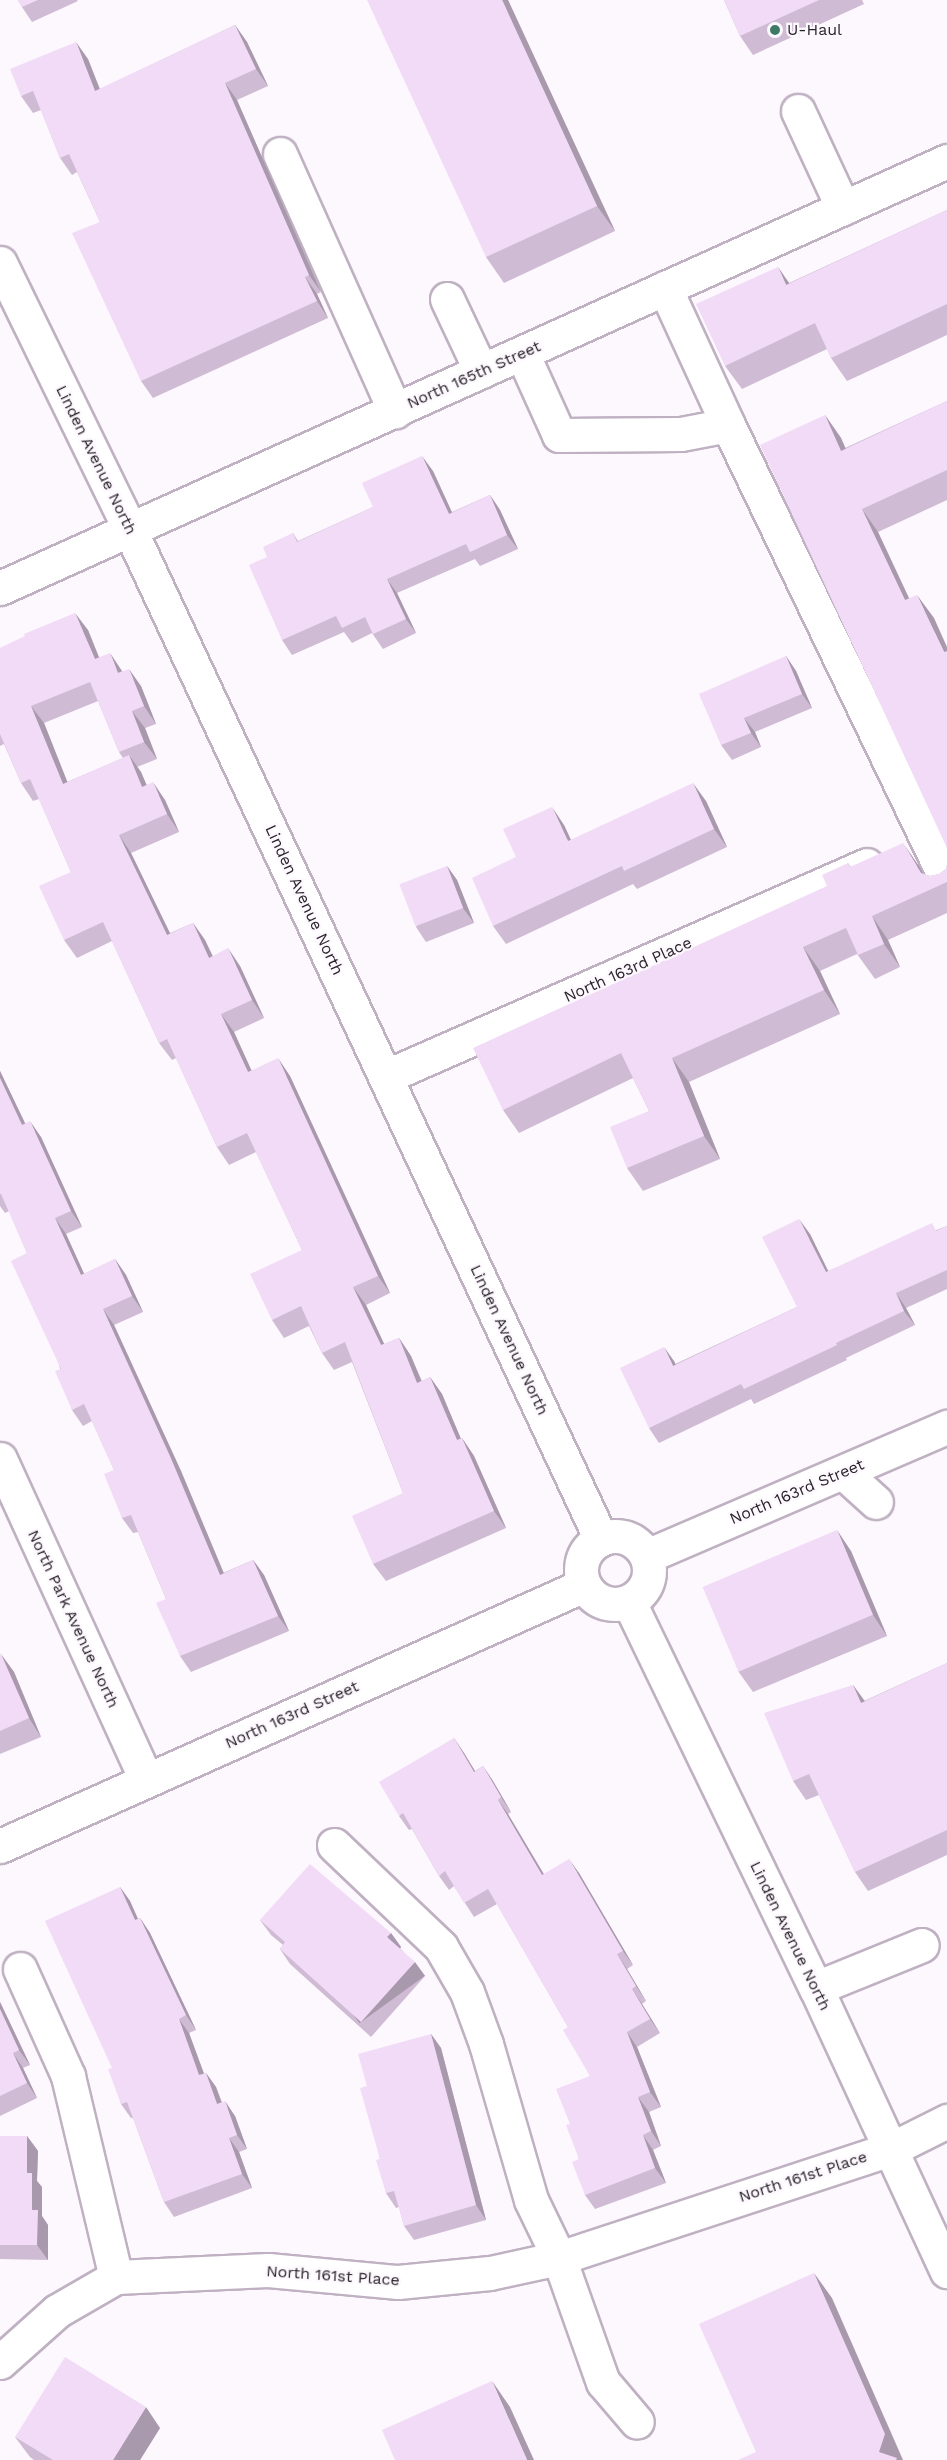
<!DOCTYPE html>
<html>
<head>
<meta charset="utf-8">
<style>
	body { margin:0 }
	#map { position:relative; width:947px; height:2460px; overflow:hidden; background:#fdf7fe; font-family:"Work Sans",sans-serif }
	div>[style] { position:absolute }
	.roads { filter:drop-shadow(2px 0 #bfb1c2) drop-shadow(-2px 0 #bfb1c2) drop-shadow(0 2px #bfb1c2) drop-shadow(0 -2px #bfb1c2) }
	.minor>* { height:33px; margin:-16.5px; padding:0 16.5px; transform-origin:16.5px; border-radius:16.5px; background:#fff }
	.minor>.ring { margin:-16.5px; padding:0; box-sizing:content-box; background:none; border:33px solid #fff; border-radius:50% }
	.wall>* { inset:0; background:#cfbcd4 }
	.shaded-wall>* { inset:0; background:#a999ac; transform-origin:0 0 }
	.building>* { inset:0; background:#f1dbf6; transform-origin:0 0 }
	.dots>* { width:16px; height:16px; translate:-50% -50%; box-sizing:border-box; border:3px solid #fdf7fe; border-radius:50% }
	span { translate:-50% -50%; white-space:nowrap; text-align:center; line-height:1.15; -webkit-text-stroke:4.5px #fdf7fe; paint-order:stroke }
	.poi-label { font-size:16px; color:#282329 }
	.left { translate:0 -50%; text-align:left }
	.street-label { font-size:16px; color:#282329 }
</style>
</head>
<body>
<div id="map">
	<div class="roads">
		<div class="minor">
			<div style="left:798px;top:111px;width:107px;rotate:65.1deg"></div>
			<div style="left:280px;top:154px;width:282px;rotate:65.9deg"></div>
			<div style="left:0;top:263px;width:297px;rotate:64deg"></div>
			<div style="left:130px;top:530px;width:1114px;rotate:64.98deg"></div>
			<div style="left:447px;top:299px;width:80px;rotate:64.7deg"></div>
			<div style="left:522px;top:353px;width:90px;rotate:65.7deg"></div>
			<div style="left:559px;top:435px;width:122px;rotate:-0.5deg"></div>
			<div style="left:681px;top:434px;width:48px;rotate:-10.8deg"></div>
			<div style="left:728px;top:425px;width:151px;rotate:-114.7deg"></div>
			<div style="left:728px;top:425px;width:506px;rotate:64.35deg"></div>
			<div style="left:0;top:588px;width:1039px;rotate:-24.27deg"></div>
			<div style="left:387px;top:1076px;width:524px;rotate:-23.73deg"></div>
			<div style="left:0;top:1459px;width:352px;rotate:65.5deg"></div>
			<div style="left:844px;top:1473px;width:43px;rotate:42.2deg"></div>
			<div class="ring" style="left:581px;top:1536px;width:35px;height:35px"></div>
			<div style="left:647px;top:1556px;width:327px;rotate:-23.3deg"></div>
			<div style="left:629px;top:1602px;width:429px;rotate:64.2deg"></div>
			<div style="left:816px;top:1988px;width:312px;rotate:65.2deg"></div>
			<div style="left:334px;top:1845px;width:148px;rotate:43.6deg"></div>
			<div style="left:441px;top:1947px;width:52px;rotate:60deg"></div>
			<div style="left:467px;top:1992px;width:55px;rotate:69.9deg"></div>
			<div style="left:486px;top:2044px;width:162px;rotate:73.9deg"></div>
			<div style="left:531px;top:2200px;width:64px;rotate:64.2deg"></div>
			<div style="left:559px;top:2258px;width:132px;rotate:70.5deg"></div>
			<div style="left:603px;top:2382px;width:52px;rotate:49.6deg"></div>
			<div style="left:0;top:1846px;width:640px;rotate:-24.08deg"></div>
			<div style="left:20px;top:1969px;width:117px;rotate:65.8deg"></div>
			<div style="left:68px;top:2076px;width:207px;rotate:76.6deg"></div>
			<div style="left:816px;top:1988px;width:114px;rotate:-22.1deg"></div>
			<div style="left:0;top:2362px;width:76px;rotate:-41.8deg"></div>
			<div style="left:57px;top:2311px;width:68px;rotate:-30deg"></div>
			<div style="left:116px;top:2277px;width:152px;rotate:-2.6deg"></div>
			<div style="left:268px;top:2270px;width:131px;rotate:5.3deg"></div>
			<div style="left:398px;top:2282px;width:92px;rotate:-5.6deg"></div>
			<div style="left:490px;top:2273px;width:71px;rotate:-12.3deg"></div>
			<div style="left:559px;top:2258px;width:349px;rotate:-18.2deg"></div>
			<div style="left:891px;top:2149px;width:63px;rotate:-26.6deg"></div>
		</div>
	</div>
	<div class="wall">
		<div style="clip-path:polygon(18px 0,77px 0,78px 1px,32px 22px,22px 7px)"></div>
		<div style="clip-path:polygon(508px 0,615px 231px,504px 283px,486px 257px)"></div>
		<div style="clip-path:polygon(724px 0,862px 0,864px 4px,753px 55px,740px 36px)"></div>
		<div style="clip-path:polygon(235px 25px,247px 42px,268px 86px,237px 100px,321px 292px,317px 294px,328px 318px,153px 398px,141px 381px,100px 222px,77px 172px,72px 175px,60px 158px,41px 110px,33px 113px,21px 96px,88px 59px,100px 89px)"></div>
		<div style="clip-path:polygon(947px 210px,947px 335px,847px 381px,831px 358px,827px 349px,742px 389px,725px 366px,789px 283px)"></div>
		<div style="clip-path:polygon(947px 401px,947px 500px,878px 532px,909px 598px,934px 618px,947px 848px,825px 415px,841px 438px,845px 448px)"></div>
		<div style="clip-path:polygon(433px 471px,452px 512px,490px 495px,500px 510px,518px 549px,480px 566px,475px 559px,397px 593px,416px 633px,383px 649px,372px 633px,352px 643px,344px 632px,292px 655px,282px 640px,267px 557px,293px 533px,298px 541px,373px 507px)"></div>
		<div style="clip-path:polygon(evenodd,88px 630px,99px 658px,122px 671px,141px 686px,156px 724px,145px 728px,157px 759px,137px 767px,141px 772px,146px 785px,165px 800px,179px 832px,131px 853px,170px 933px,193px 923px,205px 940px,213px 956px,240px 966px,264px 1018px,234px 1032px,251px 1070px,290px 1076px,390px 1293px,366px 1305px,384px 1344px,399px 1338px,411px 1356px,422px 1381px,430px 1377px,442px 1394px,461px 1439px,462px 1438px,474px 1456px,506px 1528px,386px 1581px,373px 1564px,403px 1493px,352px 1362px,334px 1370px,322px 1353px,309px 1326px,284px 1338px,272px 1320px,302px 1250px,256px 1152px,229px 1165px,217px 1147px,176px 1058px,172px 1060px,159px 1043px,112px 941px,77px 958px,64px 940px,71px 872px,39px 799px,33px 801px,21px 783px,4px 744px,0 746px,0 648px,88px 630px,98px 701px,119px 752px,123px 758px,67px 782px,44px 723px,98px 701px)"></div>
		<div style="clip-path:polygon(786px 656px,796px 671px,812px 708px,755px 732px,761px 747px,732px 760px,721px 745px)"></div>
		<div style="clip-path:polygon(706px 801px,727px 847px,637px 889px,633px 884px,506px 944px,493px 926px,516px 857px,564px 825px,571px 840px)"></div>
		<div style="clip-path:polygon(848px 863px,851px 867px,919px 866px,924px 874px,930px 876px,939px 874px,946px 869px,947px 865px,947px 913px,888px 940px,900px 967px,875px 979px,857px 954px,820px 971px,840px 1014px,689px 1082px,720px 1159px,643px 1191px,627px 1168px,649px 1111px,633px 1078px,519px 1133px,503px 1110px,827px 886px)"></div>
		<div style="clip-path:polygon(447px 866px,457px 880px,474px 923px,426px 942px,416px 927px)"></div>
		<div style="clip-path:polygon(0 1071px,25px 1123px,41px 1137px,82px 1227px,66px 1234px,84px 1274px,115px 1259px,126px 1275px,143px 1312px,114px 1325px,181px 1471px,223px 1573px,253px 1560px,264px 1575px,289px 1631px,191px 1672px,180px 1656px,166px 1599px,138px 1532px,133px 1533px,122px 1518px,114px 1470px,92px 1421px,83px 1426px,72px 1410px,27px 1253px,9px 1211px,5px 1213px,0 1206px)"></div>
		<div style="clip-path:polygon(947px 1226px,947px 1289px,906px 1308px,915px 1325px,846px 1358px,847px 1360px,754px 1404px,751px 1399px,659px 1443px,649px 1428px,674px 1361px,675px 1364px,797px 1307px,810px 1234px,828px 1271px)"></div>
		<div style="clip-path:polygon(851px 1551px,887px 1636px,753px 1692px,738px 1671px)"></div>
		<div style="clip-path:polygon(0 1654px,14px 1672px,41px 1737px,0 1754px)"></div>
		<div style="clip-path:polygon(947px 1663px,947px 1855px,868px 1891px,855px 1872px,819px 1795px,806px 1800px,793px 1781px,853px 1685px,864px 1701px)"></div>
		<div style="clip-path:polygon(454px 1738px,464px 1753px,475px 1771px,483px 1766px,493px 1781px,511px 1812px,508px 1814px,544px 1874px,579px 1873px,633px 1965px,627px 1969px,646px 2001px,642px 2004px,660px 2033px,637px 2047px,661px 2107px,649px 2112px,661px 2146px,653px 2150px,666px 2183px,595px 2209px,585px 2195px,579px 2159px,570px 2124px,590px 2076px,568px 2027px,497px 1904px,474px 1917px,454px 1886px,449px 1890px,439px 1876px,412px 1829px,409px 1830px,399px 1816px)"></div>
		<div style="clip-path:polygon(120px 1887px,130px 1901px,138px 1919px,140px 1918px,150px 1933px,196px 2030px,189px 2033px,204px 2074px,206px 2073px,216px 2087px,222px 2102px,235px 2116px,247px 2149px,239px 2152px,252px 2188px,174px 2217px,164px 2202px,133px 2118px,131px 2118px,121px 2104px,112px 2068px)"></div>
		<div style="clip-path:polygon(260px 1920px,391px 1933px,401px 1947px,400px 1948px,425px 1976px,371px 2037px,290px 1964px,280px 1949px,283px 1945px,271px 1935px)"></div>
		<div style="clip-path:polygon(0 2002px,30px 2065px,23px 2068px,37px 2098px,0 2116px)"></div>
		<div style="clip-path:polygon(431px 2034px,441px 2048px,486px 2220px,414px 2240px,404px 2226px,399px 2207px,396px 2208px,386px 2193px,367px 2086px)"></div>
		<div style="clip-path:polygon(0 2136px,27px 2136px,38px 2151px,37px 2181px,42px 2187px,42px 2216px,48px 2225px,48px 2260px,0 2259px)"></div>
		<div style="clip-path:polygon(160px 2428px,140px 2460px,34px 2460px,30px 2457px,15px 2437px)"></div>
	</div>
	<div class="shaded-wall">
		<div style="clip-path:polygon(502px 0,508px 0,615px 231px,597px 206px)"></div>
		<div style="clip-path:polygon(235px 25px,247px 42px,268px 86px,256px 69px)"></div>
		<div style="clip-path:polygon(76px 42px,88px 59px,107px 108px,95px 91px)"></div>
		<div style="clip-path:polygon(225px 83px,237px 100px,321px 292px,309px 275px)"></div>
		<div style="clip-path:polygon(778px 267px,794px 290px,786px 285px)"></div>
		<div style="clip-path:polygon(305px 277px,317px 294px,328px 318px,317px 301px)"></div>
		<div style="clip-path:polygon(825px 415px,841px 438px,857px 474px,841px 451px)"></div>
		<div style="clip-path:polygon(422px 456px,433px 471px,459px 528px,449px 514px)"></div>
		<div style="clip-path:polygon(490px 495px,500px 510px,518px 549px,507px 535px)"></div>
		<div style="clip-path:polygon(862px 509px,878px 532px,921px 624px,905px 600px)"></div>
		<div style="clip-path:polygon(387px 579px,397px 593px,416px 633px,406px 619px)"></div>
		<div style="clip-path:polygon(917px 595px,934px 618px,947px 647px,947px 657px,944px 652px)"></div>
		<div style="clip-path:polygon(75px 613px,88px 630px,107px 677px,95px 659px)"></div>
		<div style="clip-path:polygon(110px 653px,122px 671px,118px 673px)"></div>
		<div style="clip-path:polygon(786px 656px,796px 671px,812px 708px,802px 694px)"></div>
		<div style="clip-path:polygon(129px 669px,141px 686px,156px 724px,144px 706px)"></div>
		<div style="clip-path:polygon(31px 706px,44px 723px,75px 801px,63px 784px)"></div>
		<div style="clip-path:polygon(132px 711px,145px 728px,157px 759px,144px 742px)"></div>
		<div style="clip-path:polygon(744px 718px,755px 732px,761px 747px,751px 733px)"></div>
		<div style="clip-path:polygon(129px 755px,141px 772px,155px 804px,142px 787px)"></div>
		<div style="clip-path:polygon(153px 782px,165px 800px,179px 832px,167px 814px)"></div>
		<div style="clip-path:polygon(693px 783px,706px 801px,727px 847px,714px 829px)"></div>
		<div style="clip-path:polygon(552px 807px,564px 825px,580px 860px,568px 841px)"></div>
		<div style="clip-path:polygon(119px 835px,131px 853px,179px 952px,167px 935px)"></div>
		<div style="clip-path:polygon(903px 843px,919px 866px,932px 889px,921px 873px)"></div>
		<div style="clip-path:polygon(447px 866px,457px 880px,474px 923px,463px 908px)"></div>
		<div style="clip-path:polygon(872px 916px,888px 940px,900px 967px,884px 944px)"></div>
		<div style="clip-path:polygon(193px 923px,205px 940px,221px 975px,209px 958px)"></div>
		<div style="clip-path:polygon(803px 947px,820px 971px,840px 1014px,824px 990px)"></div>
		<div style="clip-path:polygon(228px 948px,240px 966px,264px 1018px,252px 1000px)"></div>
		<div style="clip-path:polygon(221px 1014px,234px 1032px,260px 1089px,248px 1072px)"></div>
		<div style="clip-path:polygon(278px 1058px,290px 1076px,390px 1293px,378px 1276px)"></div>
		<div style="clip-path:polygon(672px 1058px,689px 1082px,720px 1159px,704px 1136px)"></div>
		<div style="clip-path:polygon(0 1071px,33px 1140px,22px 1125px,0 1078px)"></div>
		<div style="clip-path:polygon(30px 1121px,41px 1137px,82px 1227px,71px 1211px)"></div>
		<div style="clip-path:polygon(55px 1218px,66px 1234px,92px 1291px,81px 1275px)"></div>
		<div style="clip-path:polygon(799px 1219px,810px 1234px,836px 1287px,826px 1272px)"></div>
		<div style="clip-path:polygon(115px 1259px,126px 1275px,143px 1312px,132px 1296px)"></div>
		<div style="clip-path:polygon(353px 1287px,366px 1305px,393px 1363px,381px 1345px)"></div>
		<div style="clip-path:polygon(896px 1293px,906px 1308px,915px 1325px,904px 1311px)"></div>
		<div style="clip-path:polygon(103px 1309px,114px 1325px,181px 1471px,231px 1590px,220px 1575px)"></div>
		<div style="clip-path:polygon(399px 1338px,411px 1356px,429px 1400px,417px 1383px)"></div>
		<div style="clip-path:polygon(664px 1347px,674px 1361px,683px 1380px,673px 1366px)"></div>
		<div style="clip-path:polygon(430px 1377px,442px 1394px,469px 1458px,457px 1440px)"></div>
		<div style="clip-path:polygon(462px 1438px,474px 1456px,506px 1528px,494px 1511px)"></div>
		<div style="clip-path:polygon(837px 1530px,851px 1551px,887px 1636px,873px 1615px)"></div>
		<div style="clip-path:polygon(253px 1560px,264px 1575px,289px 1631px,278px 1616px)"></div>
		<div style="clip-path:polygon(1px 1654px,14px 1672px,41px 1737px,29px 1718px)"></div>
		<div style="clip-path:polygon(853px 1685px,867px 1704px,861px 1703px)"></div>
		<div style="clip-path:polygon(454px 1738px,464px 1753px,484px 1786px,474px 1772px)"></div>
		<div style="clip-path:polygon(483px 1766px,493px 1781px,511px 1812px,501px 1797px)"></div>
		<div style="clip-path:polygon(498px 1800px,508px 1814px,553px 1890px,542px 1875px)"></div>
		<div style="clip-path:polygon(569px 1859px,579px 1873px,633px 1965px,623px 1951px)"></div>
		<div style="clip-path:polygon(120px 1887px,130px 1901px,145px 1935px,135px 1920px)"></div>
		<div style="clip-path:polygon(140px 1918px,150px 1933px,196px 2030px,186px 2015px)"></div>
		<div style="clip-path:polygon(391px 1933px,401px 1947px,397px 1952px,387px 1937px)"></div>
		<div style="clip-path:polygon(617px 1954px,627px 1969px,646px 2001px,636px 1986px)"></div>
		<div style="left:415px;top:1962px;width:17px;height:81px;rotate:54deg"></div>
		<div style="clip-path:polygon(632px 1989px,642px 2004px,660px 2033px,650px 2019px)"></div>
		<div style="clip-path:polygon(0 2002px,30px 2065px,19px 2050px,0 2009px)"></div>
		<div style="clip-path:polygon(179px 2019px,189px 2033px,210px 2090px,199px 2075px)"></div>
		<div style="clip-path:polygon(627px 2032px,637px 2047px,661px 2107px,650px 2092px)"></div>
		<div style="clip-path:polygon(431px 2034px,441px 2048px,486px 2220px,476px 2205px)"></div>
		<div style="clip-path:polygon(13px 2053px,23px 2068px,37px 2098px,27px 2083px)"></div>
		<div style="clip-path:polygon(206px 2073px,216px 2087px,227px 2118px,217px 2104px)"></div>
		<div style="clip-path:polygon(638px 2097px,649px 2112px,661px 2146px,651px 2131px)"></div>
		<div style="clip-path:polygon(225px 2101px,235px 2116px,247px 2149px,237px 2135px)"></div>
		<div style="clip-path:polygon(643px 2135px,653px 2150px,666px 2183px,655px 2168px)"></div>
		<div style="clip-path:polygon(27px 2136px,38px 2151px,37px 2181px,42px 2187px,42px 2216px,48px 2225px,48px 2260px,37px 2245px,32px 2210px,27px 2173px)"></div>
		<div style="clip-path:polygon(229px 2138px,239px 2152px,252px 2188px,242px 2174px)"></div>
		<div style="clip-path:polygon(814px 2273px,832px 2298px,903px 2460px,885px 2460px,879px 2452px)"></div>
		<div style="clip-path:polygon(492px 2381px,510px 2407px,534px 2460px,527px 2460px)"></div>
		<div style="clip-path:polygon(146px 2407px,160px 2428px,140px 2460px,113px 2460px)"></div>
	</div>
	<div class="building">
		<div style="clip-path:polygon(18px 0,38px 0,22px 7px)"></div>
		<div style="clip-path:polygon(367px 0,502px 0,597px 206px,486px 257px)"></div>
		<div style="clip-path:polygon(724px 0,819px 0,740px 36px)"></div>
		<div style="clip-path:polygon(235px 25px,256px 69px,225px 83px,309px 275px,305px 277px,317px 301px,141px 381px,72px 233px,100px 222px,69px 154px,60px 158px,33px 91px,21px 96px,10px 69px,76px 42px,95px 91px)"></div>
		<div style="clip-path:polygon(947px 210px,947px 304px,831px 358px,815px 323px,725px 366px,696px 304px,778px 267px,786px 285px)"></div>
		<div style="clip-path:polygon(947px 401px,947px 470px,862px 509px,905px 600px,917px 595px,944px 652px,947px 651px,947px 848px,760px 445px,825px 415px,841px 451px)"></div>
		<div style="clip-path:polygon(422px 456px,449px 514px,490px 495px,507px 535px,470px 552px,466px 544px,387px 579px,406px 619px,373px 634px,365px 617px,342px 628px,336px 616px,282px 640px,249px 565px,267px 557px,263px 547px,293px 533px,297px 542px,373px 507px,362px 483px)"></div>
		<div style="clip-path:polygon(75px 613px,95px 659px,110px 653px,118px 673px,129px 669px,144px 706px,132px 711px,144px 742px,119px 752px,90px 682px,31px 706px,63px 784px,129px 755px,142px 787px,153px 782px,167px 814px,119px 835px,167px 935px,193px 923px,209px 958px,228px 948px,252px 1000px,221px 1014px,248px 1072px,278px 1058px,378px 1276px,353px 1287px,381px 1345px,399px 1338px,417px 1383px,430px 1377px,457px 1440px,462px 1438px,494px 1511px,373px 1564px,352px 1516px,403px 1493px,345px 1342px,322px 1353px,301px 1306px,272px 1320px,250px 1274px,302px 1250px,247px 1133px,217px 1147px,167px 1039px,159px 1043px,103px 922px,64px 940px,39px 886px,71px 872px,30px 779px,21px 783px,0 734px,0 648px,25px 636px,24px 634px)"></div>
		<div style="clip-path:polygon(786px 656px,802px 694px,744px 718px,751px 733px,721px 745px,699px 694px)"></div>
		<div style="clip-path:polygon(693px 783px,714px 829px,624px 871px,622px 866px,493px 926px,472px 878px,516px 857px,503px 829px,552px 807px,568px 841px)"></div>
		<div style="clip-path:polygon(903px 843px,921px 873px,930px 876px,939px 874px,946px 869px,947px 865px,947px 882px,872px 916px,884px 944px,858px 955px,846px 928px,803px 947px,824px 990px,672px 1058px,704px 1136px,627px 1168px,610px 1127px,649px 1111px,621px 1053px,503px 1110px,473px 1048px,827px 886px,822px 875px,848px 863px,850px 867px)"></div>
		<div style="left:447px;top:866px;width:45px;height:51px;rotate:69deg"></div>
		<div style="clip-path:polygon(0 1078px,22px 1125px,30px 1121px,71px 1211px,55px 1218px,81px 1275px,115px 1259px,132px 1296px,103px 1309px,170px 1456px,220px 1575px,253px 1560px,278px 1616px,180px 1656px,156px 1603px,166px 1599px,131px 1515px,122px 1518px,104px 1474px,114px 1470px,84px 1404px,72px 1410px,55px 1371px,61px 1369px,11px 1261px,27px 1253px,1px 1194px,0 1194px)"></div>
		<div style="clip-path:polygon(799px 1219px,826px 1272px,932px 1223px,936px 1231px,947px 1226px,947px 1270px,896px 1293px,904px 1311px,836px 1343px,837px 1345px,744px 1389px,741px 1384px,649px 1428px,620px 1368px,664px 1347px,673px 1366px,797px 1307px,762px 1237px)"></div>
		<div style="left:837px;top:1530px;width:92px;height:146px;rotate:67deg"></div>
		<div style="clip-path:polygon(0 1654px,1px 1654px,29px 1718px,0 1731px)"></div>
		<div style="clip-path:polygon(947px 1663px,947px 1830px,855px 1872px,809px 1774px,793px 1781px,764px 1713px,853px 1685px,861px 1703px)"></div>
		<div style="clip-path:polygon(454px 1738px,474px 1772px,483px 1766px,501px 1797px,498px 1800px,542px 1875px,569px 1859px,623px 1951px,617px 1954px,636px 1986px,632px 1989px,650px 2019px,627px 2032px,650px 2092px,638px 2097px,651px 2131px,643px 2135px,655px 2168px,585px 2195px,572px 2162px,579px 2159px,566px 2125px,570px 2124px,556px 2089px,590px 2076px,563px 2030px,568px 2027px,488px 1889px,464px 1903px,445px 1871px,439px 1876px,403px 1813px,399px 1816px,379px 1782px)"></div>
		<div style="clip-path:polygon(310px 1864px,391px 1933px,387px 1937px,415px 1962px,361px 2022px,280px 1949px,285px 1942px,260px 1920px)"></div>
		<div style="clip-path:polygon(120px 1887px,135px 1920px,140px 1918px,186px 2015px,179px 2019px,199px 2075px,206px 2073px,217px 2104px,225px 2101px,237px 2135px,229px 2138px,242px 2174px,164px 2202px,127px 2102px,121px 2104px,108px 2069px,112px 2068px,45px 1921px)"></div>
		<div style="clip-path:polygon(0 2009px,19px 2050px,13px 2053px,27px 2083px,0 2096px)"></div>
		<div style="clip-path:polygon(431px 2034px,476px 2205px,404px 2226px,394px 2191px,386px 2193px,376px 2160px,380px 2159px,360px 2088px,367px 2086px,358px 2054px)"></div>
		<div style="clip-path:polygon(0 2136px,27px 2136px,27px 2173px,32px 2173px,32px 2210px,38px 2210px,37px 2245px,0 2245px)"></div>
		<div style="clip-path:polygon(814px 2273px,885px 2434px,879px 2452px,897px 2458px,896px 2460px,738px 2460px,756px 2452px,699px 2324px)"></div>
		<div style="clip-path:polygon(65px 2357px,146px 2407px,113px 2460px,53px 2460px,15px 2437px)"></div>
		<div style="clip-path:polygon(492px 2381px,527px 2460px,395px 2460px,382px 2430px)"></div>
	</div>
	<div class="dots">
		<div style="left:775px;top:30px;background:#3d7a66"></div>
	</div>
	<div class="poi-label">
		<span class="left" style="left:787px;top:30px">U-Haul</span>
	</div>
	<div class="street-label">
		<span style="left:474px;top:375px;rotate:-24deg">North 165th Street</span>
		<span style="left:96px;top:460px;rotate:64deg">Linden Avenue North</span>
		<span style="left:304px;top:900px;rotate:65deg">Linden Avenue North</span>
		<span style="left:628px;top:970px;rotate:-24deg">North 163rd Place</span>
		<span style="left:509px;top:1340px;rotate:65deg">Linden Avenue North</span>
		<span style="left:797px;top:1492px;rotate:-23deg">North 163rd Street</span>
		<span style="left:73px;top:1619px;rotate:65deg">North Park Avenue North</span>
		<span style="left:292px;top:1715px;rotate:-24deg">North 163rd Street</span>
		<span style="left:790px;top:1936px;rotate:64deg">Linden Avenue North</span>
		<span style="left:803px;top:2177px;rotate:-18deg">North 161st Place</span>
		<span style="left:333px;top:2276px;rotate:4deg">North 161st Place</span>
	</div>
</div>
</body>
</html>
